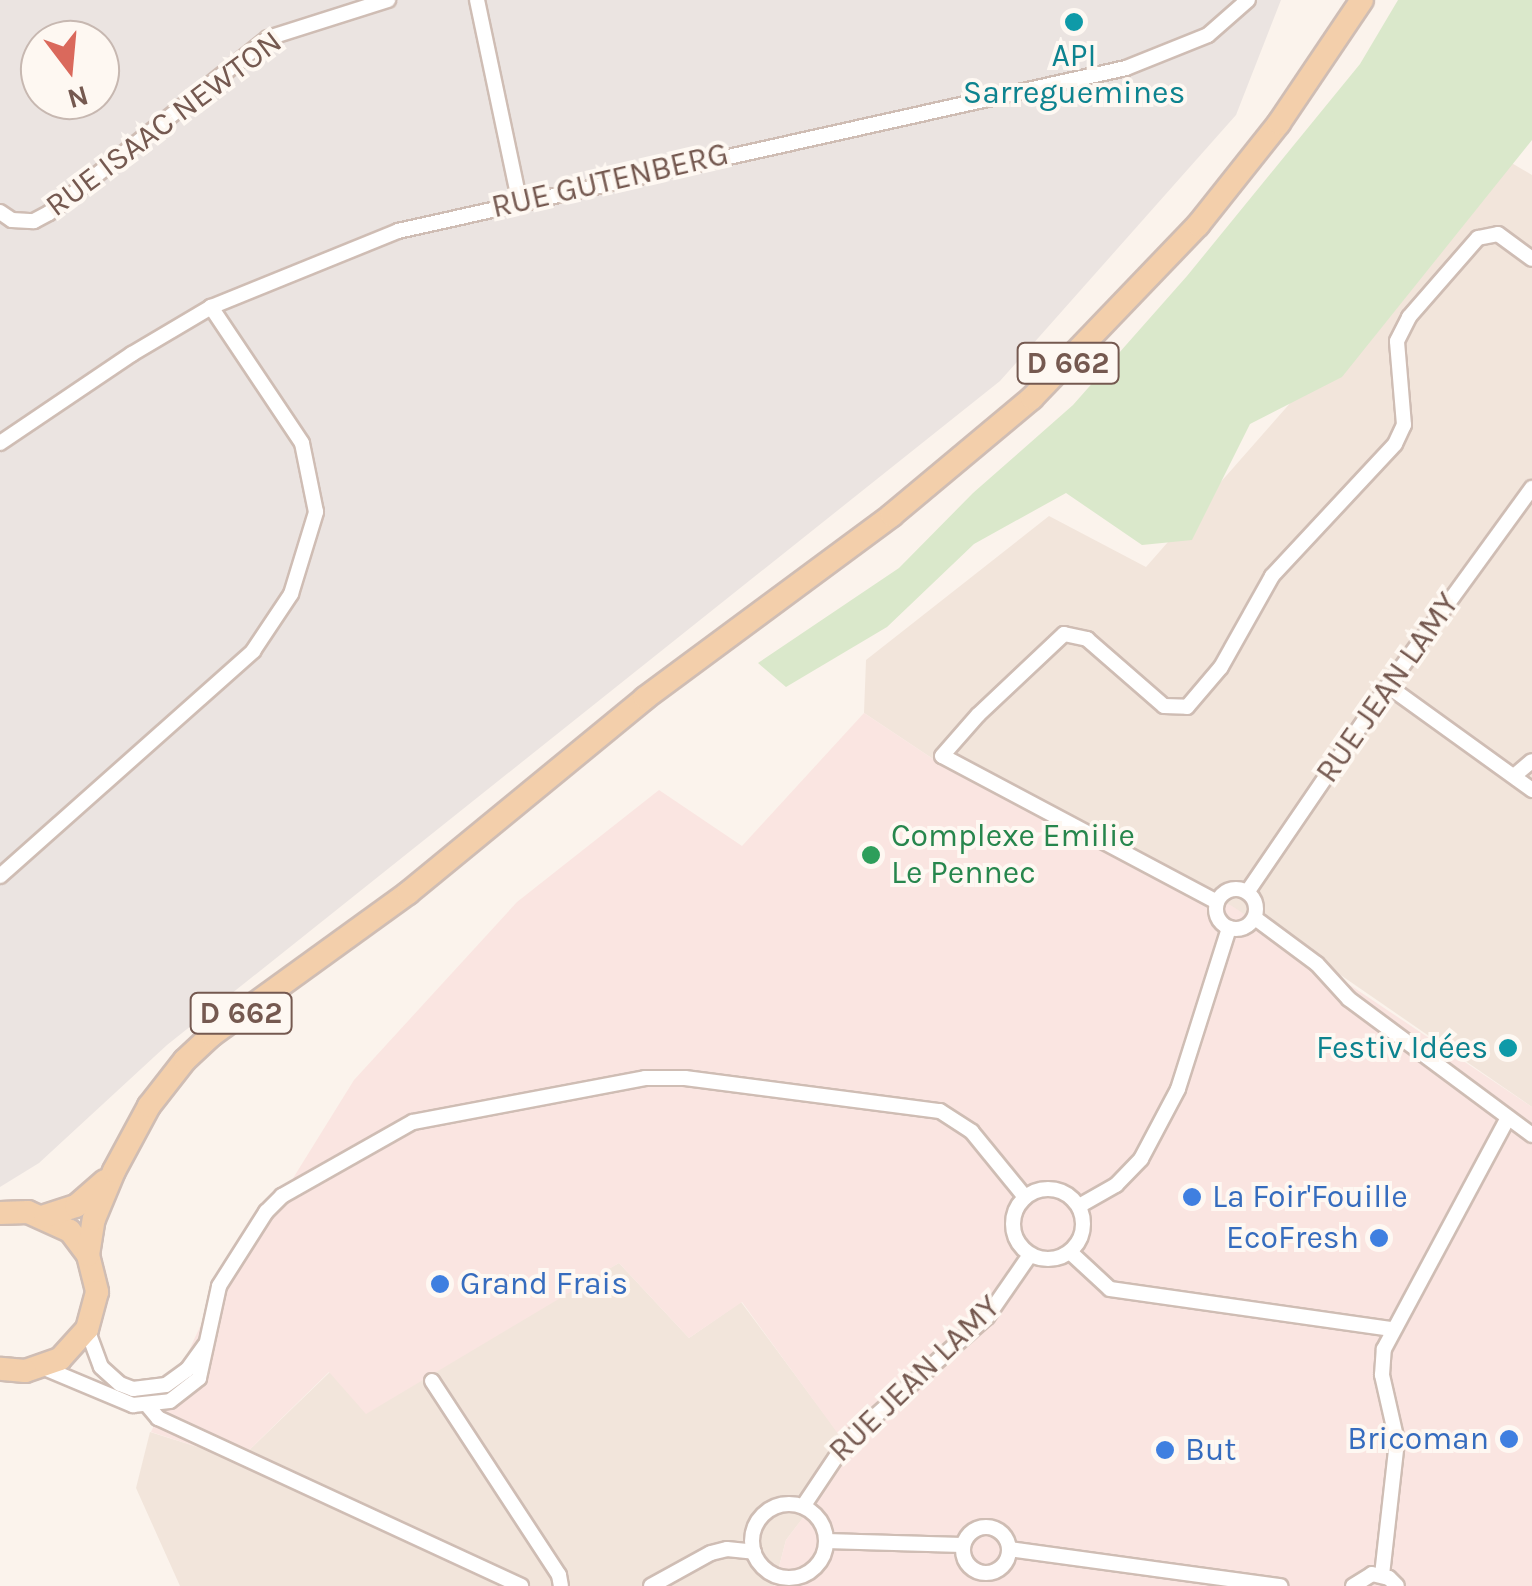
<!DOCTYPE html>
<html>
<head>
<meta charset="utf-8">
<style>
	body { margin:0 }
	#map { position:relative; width:1532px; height:1586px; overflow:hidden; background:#fbf3ec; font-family:Karla,sans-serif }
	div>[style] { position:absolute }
	.residential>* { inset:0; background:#f2e5db }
	.commercial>* { inset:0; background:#fae5e1 }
	.industrial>* { inset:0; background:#ebe4e1 }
	.green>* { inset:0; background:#dae8cb }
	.roads { filter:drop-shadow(2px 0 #cfbdb4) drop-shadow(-2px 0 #cfbdb4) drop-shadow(0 2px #cfbdb4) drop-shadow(0 -2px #cfbdb4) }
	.street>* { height:14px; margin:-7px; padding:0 7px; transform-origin:7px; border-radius:7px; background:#fff }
	.street>.ring { margin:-7px; padding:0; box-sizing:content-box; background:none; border:14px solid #fff; border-radius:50% }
	.primary>* { height:22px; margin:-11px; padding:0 11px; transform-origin:11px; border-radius:11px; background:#f3cfab }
	.dots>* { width:28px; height:28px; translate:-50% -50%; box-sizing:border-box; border:5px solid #fef8f2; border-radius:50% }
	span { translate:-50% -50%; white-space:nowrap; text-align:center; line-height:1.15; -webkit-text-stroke:8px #fef8f2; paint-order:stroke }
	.shield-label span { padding:2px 8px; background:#fef8f2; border:2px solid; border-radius:8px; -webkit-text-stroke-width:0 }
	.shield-label { font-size:30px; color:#755950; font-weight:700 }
	.culture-label { font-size:32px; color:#0d838f }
	.right { translate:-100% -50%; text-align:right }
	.street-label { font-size:32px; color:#755950 }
	.leisure-label { font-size:32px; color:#27864d }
	.left { translate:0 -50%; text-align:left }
	.shop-label { font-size:32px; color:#366cbe }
	.north { position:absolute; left:20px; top:20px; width:100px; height:100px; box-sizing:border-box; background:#fef8f2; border:2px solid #c7b8b1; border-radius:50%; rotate:164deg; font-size:28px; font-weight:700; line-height:40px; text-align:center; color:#755950 }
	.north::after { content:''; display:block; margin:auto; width:35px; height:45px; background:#da695c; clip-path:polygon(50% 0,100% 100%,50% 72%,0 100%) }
</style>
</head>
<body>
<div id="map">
	<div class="residential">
		<div style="clip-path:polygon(1498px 155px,1532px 175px,1532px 1107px,1342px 976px,936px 761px,864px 713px,866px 660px,1049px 516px,1146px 567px,1336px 351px)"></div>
		<div style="clip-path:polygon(619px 1263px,689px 1338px,741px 1302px,853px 1453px,786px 1540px,774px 1586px,180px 1586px,136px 1488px,150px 1432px,239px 1460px,330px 1372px,552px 1300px)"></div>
	</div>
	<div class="commercial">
		<div style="clip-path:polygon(864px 713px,936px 761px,1232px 906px,1532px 1107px,1532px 1586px,774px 1586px,786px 1540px,852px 1453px,742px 1302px,689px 1338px,619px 1263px,366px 1414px,329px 1372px,239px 1460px,151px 1432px,219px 1286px,282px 1196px,354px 1080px,517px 902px,659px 790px,742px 846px)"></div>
	</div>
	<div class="industrial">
		<div style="clip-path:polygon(evenodd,0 0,1281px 0,1236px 115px,1000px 381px,167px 1045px,39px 1163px,0 1187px,0 0,40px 40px,100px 40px,100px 100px,40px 100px,40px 40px)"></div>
	</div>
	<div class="green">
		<div style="clip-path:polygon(1398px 0,1532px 0,1532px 140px,1342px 377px,1250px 424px,1192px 540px,1142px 545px,1066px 493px,974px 544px,887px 627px,786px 687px,758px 663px,899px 568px,973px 493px,1073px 405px,1187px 276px,1360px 64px)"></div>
	</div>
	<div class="roads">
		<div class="street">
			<div style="left:477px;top:0;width:204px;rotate:78.1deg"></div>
			<div style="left:0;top:212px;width:14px;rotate:34deg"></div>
			<div style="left:12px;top:220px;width:22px;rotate:3deg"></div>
			<div style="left:34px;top:221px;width:17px;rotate:-28deg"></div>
			<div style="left:49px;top:213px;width:280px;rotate:-38.6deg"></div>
			<div style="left:268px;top:38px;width:126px;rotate:-17.6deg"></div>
			<div style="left:0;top:443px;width:159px;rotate:-34deg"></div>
			<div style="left:132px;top:354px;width:92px;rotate:-30.7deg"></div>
			<div style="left:211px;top:307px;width:202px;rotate:-22.1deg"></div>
			<div style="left:398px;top:231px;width:746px;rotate:-12.62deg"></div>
			<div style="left:1126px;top:68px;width:88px;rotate:-21.9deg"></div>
			<div style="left:1208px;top:35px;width:53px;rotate:-41.2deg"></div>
			<div style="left:1388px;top:686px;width:178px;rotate:35.8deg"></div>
			<div style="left:1514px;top:776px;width:23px;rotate:-40deg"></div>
			<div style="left:0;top:876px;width:339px;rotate:-41.6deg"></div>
			<div style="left:253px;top:651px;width:69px;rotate:-56.3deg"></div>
			<div style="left:291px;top:594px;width:86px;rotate:-73deg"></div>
			<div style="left:316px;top:512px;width:70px;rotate:-101.5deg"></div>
			<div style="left:302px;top:443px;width:164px;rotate:-123.8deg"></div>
			<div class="ring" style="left:1216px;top:889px;width:26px;height:26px"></div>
			<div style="left:1248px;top:891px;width:248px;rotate:-55.7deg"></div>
			<div style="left:1388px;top:686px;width:245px;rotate:-54deg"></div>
			<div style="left:1217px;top:902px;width:311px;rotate:-152deg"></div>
			<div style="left:942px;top:756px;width:55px;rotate:-48.7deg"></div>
			<div style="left:978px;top:715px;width:118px;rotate:-43.3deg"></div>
			<div style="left:1064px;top:634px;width:24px;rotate:12deg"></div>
			<div style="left:1087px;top:639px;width:102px;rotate:41deg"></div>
			<div style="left:1164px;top:706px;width:23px;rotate:2deg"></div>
			<div style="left:1187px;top:707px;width:52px;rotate:-49.6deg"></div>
			<div style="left:1221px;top:667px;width:104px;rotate:-60.7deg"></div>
			<div style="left:1272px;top:576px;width:180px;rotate:-47deg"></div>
			<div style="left:1395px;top:444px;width:21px;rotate:-65deg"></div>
			<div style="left:1404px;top:425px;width:84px;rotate:-94.8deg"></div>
			<div style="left:1397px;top:341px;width:27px;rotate:-63deg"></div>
			<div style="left:1409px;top:317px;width:105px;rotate:-48.9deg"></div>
			<div style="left:1478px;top:238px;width:20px;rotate:-11deg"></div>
			<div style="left:1498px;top:234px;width:42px;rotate:36.3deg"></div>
			<div style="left:1255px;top:918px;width:77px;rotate:36.6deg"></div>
			<div style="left:1317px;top:964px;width:47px;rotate:47.6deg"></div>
			<div style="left:1349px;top:999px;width:228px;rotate:36.6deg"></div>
			<div class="ring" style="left:1013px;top:1189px;width:56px;height:56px"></div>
			<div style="left:1079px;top:1206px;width:43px;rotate:-29.6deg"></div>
			<div style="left:1116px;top:1185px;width:36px;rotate:-46deg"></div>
			<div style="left:1141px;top:1159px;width:79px;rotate:-62.1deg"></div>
			<div style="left:1178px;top:1089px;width:169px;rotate:-72.4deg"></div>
			<div style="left:1070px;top:1252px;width:54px;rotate:42.8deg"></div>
			<div style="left:1110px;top:1289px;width:285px;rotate:8.1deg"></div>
			<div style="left:87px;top:1329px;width:40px;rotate:69.8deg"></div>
			<div style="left:101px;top:1367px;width:25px;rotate:42deg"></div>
			<div style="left:120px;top:1384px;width:14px;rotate:21deg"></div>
			<div style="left:133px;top:1389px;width:33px;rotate:-7deg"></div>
			<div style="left:166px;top:1385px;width:26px;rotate:-36deg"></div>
			<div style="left:187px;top:1370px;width:31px;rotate:-54deg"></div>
			<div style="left:42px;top:1367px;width:99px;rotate:22.7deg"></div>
			<div style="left:133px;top:1405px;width:37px;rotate:-6deg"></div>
			<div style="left:170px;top:1401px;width:37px;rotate:-38deg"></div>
			<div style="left:199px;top:1378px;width:94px;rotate:-77.7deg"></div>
			<div style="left:219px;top:1286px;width:88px;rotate:-57.6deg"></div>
			<div style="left:266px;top:1212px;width:23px;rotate:-45deg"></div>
			<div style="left:282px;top:1196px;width:150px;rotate:-29.5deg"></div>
			<div style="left:413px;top:1122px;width:236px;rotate:-10.7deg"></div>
			<div style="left:645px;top:1078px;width:40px"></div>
			<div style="left:685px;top:1078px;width:257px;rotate:7.4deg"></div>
			<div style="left:940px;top:1111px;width:38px;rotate:33deg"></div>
			<div style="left:972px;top:1132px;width:84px;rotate:50.8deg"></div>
			<div style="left:432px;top:1381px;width:232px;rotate:56.8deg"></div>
			<div style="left:559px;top:1575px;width:11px;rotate:80deg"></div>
			<div style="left:148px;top:1406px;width:16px;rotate:50deg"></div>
			<div style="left:158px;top:1418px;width:400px;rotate:24.8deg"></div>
			<div class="ring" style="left:752px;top:1504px;width:60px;height:60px"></div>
			<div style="left:804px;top:1505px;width:76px;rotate:-56.3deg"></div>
			<div style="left:846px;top:1442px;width:188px;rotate:-41.6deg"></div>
			<div style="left:987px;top:1317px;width:75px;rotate:-55.3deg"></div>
			<div class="ring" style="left:963px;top:1527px;width:32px;height:32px"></div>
			<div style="left:826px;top:1541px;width:136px;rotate:1.7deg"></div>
			<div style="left:1009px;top:1549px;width:274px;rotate:7.8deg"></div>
			<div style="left:1382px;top:1575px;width:135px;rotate:-83.6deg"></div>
			<div style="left:1397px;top:1441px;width:68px;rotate:-102.8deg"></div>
			<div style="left:1382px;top:1375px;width:26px;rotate:-86deg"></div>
			<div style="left:1384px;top:1349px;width:262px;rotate:-61.8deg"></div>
			<div style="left:651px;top:1586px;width:68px;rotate:-28.8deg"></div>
			<div style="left:711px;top:1553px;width:16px;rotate:-14deg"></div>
			<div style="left:727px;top:1549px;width:27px;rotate:6deg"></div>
			<div style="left:1353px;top:1586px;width:22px;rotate:-32deg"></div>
			<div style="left:1372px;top:1574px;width:17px;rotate:13deg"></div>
			<div style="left:1389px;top:1578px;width:11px;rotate:45deg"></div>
		</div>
		<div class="primary">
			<div style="left:0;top:1213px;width:28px;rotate:-2deg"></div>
			<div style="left:28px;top:1212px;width:46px;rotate:24.3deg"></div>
			<div style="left:70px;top:1231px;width:30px;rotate:53deg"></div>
			<div style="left:88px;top:1255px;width:38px;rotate:76deg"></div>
			<div style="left:97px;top:1292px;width:38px;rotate:105deg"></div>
			<div style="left:87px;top:1329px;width:40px;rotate:132deg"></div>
			<div style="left:60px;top:1359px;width:37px;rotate:161deg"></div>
			<div style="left:25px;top:1371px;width:25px;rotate:-175deg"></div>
			<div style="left:45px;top:1216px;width:33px;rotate:-18deg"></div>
			<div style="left:76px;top:1206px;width:38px;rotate:-41deg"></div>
			<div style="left:88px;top:1255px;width:36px;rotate:-81deg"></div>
			<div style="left:94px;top:1219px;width:52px;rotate:-67.4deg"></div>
			<div style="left:114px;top:1171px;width:74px;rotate:-61.7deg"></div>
			<div style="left:149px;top:1106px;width:58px;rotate:-52deg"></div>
			<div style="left:185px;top:1060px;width:37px;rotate:-43deg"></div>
			<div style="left:212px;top:1035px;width:242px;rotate:-35.9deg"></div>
			<div style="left:408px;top:893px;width:307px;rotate:-39.4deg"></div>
			<div style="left:645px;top:698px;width:307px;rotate:-36.5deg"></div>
			<div style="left:892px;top:515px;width:182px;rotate:-39.9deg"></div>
			<div style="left:1032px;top:398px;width:240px;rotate:-46.2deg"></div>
			<div style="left:1198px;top:225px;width:130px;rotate:-51.5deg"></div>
			<div style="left:1279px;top:123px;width:148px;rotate:-56deg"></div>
		</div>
	</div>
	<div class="dots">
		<div style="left:1074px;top:22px;background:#0f9aa8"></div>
		<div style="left:871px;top:855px;background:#2e9e5b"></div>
		<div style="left:1508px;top:1048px;background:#0f9aa8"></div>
		<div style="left:1192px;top:1197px;background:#3f7fe0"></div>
		<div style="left:1379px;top:1238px;background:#3f7fe0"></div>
		<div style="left:440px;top:1284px;background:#3f7fe0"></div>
		<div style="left:1509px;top:1439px;background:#3f7fe0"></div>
		<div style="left:1165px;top:1450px;background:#3f7fe0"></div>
	</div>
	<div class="shield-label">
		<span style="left:1068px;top:363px">D 662</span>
		<span style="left:241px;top:1013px">D 662</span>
	</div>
	<div class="culture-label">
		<span style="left:1074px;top:75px">API<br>Sarreguemines</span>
		<span class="right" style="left:1488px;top:1048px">Festiv Idées</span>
	</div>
	<div class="street-label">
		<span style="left:164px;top:124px;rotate:-37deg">RUE ISAAC NEWTON</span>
		<span style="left:610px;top:181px;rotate:-13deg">RUE GUTENBERG</span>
		<span style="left:1388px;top:688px;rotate:-55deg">RUE JEAN LAMY</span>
		<span style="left:915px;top:1379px;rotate:-44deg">RUE JEAN LAMY</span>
	</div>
	<div class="leisure-label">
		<span class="left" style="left:891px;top:855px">Complexe Emilie<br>Le Pennec</span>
	</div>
	<div class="shop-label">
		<span class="left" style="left:1212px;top:1197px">La Foir'Fouille</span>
		<span class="right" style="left:1359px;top:1238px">EcoFresh</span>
		<span class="left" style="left:460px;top:1284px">Grand Frais</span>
		<span class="right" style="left:1489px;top:1439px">Bricoman</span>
		<span class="left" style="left:1185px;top:1450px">But</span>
	</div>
	<div class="north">N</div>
</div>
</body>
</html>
